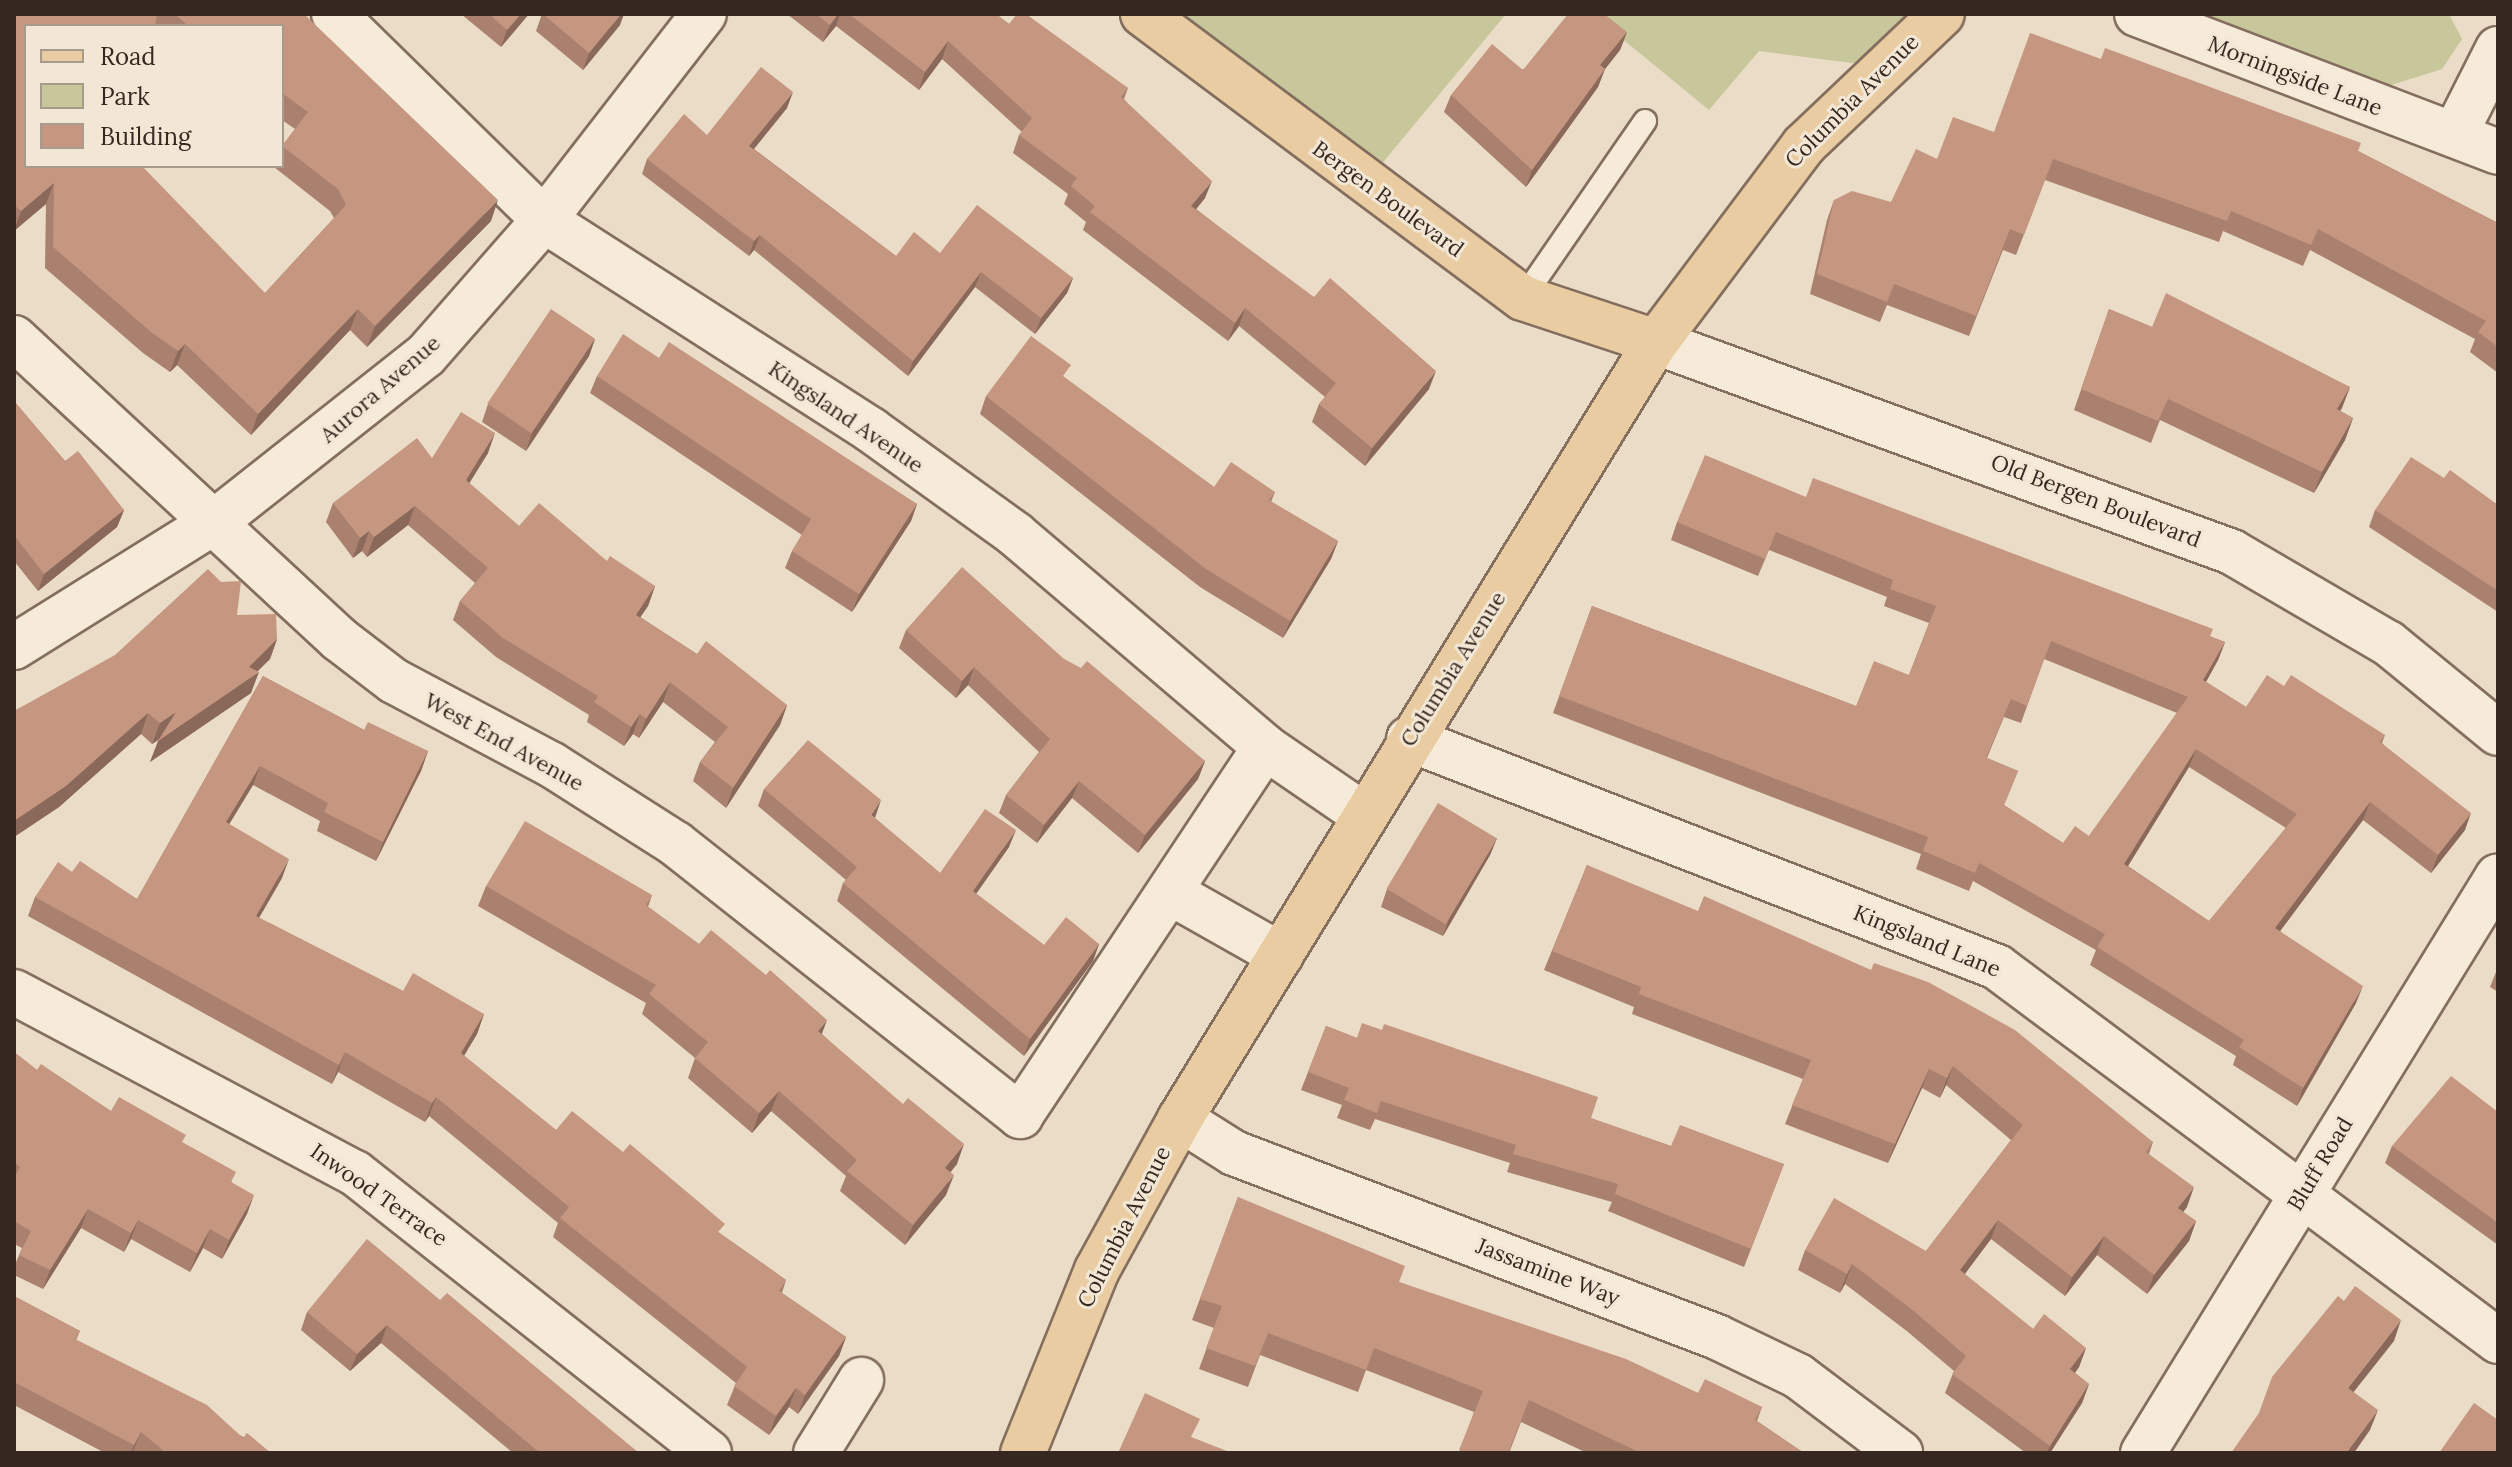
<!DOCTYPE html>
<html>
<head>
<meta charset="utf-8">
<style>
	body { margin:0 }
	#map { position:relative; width:2512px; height:1467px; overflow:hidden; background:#eadcc6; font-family:Lora,serif }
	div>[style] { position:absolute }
	.green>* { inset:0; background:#c7c79b }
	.roads { filter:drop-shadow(2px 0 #846e5e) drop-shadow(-2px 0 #846e5e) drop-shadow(0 2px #846e5e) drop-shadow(0 -2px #846e5e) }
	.lane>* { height:22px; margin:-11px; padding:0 11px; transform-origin:11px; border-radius:11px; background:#f6ead9 }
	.street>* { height:44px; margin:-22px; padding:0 22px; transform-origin:22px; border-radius:22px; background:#f6ead9 }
	.primary>* { height:44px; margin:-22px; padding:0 22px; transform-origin:22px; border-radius:22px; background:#eacca2 }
	.wall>* { inset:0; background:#a9816e }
	.shaded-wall>* { inset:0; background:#8a695a }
	.building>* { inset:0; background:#c59680; transform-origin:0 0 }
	span { translate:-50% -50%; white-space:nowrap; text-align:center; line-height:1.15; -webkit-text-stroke:6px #f2e7d5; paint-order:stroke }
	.street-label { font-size:22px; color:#362820 }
	.frame { position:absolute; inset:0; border:16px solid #362820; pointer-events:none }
	.legend { position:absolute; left:24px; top:24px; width:260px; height:144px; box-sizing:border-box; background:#f2e7d5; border:2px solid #a79b8d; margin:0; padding:10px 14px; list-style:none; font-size:24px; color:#362820 }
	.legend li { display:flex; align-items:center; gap:16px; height:40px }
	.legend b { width:40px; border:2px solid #a79b8d }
</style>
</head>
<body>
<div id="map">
	<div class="green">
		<div style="clip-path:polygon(1143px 14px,1506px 14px,1365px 184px)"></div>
		<div style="clip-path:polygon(1592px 14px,1942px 14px,1883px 67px,1759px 51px,1709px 110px)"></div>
		<div style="clip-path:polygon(2189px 14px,2449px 14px,2462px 39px,2442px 69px,2388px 86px)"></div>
	</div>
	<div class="roads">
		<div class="lane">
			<div style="left:1523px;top:298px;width:215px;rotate:-55.4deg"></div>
		</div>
		<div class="street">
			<div style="left:334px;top:14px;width:294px;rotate:44.4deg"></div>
			<div style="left:544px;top:220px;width:389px;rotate:32.7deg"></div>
			<div style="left:871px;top:430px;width:178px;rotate:35.8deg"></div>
			<div style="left:1015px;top:534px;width:328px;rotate:40.4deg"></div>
			<div style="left:1265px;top:747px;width:120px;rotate:34.5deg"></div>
			<div style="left:2137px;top:14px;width:386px;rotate:20.9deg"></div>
			<div style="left:2456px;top:132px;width:93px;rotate:-63.2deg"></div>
			<div style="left:14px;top:338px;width:443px;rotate:42.8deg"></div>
			<div style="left:339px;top:639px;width:69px;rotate:37.4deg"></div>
			<div style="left:394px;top:681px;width:179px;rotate:28deg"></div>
			<div style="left:552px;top:765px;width:147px;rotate:32.5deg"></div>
			<div style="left:676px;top:844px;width:439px;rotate:38.3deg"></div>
			<div style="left:1020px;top:1116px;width:443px;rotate:-56.4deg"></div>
			<div style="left:1656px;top:342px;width:613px;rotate:20.03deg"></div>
			<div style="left:2232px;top:552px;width:181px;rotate:30.3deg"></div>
			<div style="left:2388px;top:643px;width:142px;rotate:39.3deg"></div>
			<div style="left:14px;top:647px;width:239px;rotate:-32deg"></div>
			<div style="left:217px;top:520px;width:266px;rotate:-38.3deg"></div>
			<div style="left:426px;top:355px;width:179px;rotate:-48.8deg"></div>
			<div style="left:544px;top:220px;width:261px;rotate:-52.2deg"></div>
			<div style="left:1409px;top:739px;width:631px;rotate:21.19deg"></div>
			<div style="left:1997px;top:967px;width:625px;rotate:36.74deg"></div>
			<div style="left:1173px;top:894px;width:124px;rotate:29.5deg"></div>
			<div style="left:14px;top:992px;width:386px;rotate:28deg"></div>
			<div style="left:355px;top:1173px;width:451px;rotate:38.3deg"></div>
			<div style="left:1180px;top:1119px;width:64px;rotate:32.2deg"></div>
			<div style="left:1234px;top:1153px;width:517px;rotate:20.85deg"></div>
			<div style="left:1717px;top:1337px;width:90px;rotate:25.7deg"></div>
			<div style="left:1798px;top:1376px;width:128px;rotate:37deg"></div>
			<div style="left:816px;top:1453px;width:86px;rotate:-58.3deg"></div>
			<div style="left:2143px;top:1453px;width:677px;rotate:-58.4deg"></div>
		</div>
		<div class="primary">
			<div style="left:1143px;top:14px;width:474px;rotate:36.8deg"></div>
			<div style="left:1523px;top:298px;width:140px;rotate:18.3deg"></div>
			<div style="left:1023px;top:1453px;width:197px;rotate:-68deg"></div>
			<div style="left:1097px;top:1270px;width:172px;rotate:-61.2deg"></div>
			<div style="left:1180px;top:1119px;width:911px;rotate:-58.51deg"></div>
			<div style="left:1656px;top:342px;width:246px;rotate:-53.1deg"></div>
			<div style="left:1804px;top:145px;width:190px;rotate:-43.5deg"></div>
		</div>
	</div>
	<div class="wall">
		<div style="clip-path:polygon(evenodd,14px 14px,304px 14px,491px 221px,367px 347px,350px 330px,251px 435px,177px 365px,170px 372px,143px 353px,45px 268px,46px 204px,14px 231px,14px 14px,155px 24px,157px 26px,282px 26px,282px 120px,295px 129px,282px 146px,282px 166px,275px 166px,274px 167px,330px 211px,334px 218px,265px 293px,26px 166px,26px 26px,155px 24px)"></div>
		<div style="clip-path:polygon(461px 14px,529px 14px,501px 47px)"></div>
		<div style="clip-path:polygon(542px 14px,620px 25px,583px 70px,536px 31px)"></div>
		<div style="clip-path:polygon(787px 14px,996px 14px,1009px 24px,1128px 88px,1124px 99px,1205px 198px,1196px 209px,1429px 389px,1365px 466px,1312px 422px,1319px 404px,1325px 397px,1239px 326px,1228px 341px,1083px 230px,1086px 222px,1064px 204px,1068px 194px,1013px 153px,1019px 135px,1022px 132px,942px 59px,919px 90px,836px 26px,823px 42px)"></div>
		<div style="clip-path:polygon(1627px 32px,1620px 50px,1605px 69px,1598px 87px,1526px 187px,1444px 112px,1451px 95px)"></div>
		<div style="clip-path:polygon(787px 108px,754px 149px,896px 256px,940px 253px,1073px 278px,1067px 293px,1035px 334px,975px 287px,908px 376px,754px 250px,749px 256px,642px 174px,647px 159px,707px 135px)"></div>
		<div style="clip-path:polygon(1994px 132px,2358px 151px,2498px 223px,2498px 373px,2470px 352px,2475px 339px,2310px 250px,2303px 266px,2223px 231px,2219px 242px,2045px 180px,2016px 255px,2003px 250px,1969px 336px,1887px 305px,1880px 322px,1810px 294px,1827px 220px,1834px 200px,1891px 202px,1937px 159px)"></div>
		<div style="clip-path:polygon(2109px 309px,2152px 327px,2350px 387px,2340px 411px,2353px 418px,2345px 440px,2314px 493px,2160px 420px,2151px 443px,2074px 410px)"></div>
		<div style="clip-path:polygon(595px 339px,589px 356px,526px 451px,482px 422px,488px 404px)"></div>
		<div style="clip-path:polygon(659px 358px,917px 504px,911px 521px,852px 612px,785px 568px,792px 551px,802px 535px,590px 393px,597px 376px)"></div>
		<div style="clip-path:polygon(1066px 379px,1214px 487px,1275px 492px,1271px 502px,1338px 541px,1331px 559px,1283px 638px,1200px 587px,980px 414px,986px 396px)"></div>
		<div style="clip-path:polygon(14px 401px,65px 461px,124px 510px,117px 527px,38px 591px,14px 561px)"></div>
		<div style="clip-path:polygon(488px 453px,469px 483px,519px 526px,607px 561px,655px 586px,648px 606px,640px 617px,697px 654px,787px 705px,780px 725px,726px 808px,693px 781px,700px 762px,715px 742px,663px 702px,639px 738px,633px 734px,624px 746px,587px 722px,589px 715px,496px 657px,453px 620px,460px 601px,475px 583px,408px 525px,367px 557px,362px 551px,353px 558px,326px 522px,333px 503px,432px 458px)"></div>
		<div style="clip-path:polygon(2444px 478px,2498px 505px,2498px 612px,2369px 527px,2375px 510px)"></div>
		<div style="clip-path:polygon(evenodd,1806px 497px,2225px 642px,2218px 660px,2206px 682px,2246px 707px,2284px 686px,2385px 735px,2382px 743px,2465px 830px,2431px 873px,2363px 820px,2280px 931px,2356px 1003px,2297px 1106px,2233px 1065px,2236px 1056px,2090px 965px,2096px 950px,1973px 881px,1969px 891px,1916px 869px,1921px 854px,1553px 713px,1592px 606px,1856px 706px,1909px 675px,1929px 623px,1884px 606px,1887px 597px,1769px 550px,1758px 576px,1671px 540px,1677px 522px,1806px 497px,2044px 659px,2177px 713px,2089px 836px,2063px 843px,2004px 805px,2018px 771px,1987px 758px,2004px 717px,2021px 723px,2044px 659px,1806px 497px,2189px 767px,2286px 828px,2209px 921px,2128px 866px,2189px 767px)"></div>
		<div style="clip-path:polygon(237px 615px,277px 639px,270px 659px,257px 671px,251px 693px,150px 762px,160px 739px,152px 744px,141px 734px,59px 807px,14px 837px,14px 711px)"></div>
		<div style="clip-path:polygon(906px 630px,1064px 659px,1205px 761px,1198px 779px,1138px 853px,1072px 798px,1037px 843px,999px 813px,1006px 795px,1039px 752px,968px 685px,956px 698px,899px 648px)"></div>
		<div style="clip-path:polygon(263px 676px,364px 730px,428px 751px,421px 771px,376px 861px,317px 831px,320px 821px,253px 785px,229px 824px,282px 878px,259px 918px,403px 991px,484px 1014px,477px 1034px,464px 1056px,556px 1130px,721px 1234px,786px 1280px,782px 1293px,846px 1337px,839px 1356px,798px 1414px,789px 1407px,769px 1435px,727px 1405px,736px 1383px,553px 1237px,558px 1223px,429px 1116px,425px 1122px,338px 1072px,332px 1084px,28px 916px,35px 897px,72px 872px,137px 899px)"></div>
		<div style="clip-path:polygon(764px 789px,875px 818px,940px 873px,1009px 847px,976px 894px,1044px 945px,1099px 944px,1093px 961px,1024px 1056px,837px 901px,843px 883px,846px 880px,758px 806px)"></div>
		<div style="clip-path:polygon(1497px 838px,1490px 855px,1443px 936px,1381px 907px,1387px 889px)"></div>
		<div style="clip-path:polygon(1587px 865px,2153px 1142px,2149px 1154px,2187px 1207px,2183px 1212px,2196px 1221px,2189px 1241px,2147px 1294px,2097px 1255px,2065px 1296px,1991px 1239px,1964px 1274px,2033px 1329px,2086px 1348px,2079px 1367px,2075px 1373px,2089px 1384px,2082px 1403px,2050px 1453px,2026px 1453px,1945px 1393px,1954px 1371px,1908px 1332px,1845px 1284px,1840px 1293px,1798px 1270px,1805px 1250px,1926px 1251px,2011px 1140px,1946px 1085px,1940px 1098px,1922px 1088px,1888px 1163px,1785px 1124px,1803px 1079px,1632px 1014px,1634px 1007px,1544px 970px)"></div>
		<div style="clip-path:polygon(486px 886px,652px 895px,648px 907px,822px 1034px,957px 1164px,950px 1172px,946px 1195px,905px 1245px,840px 1191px,846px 1176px,771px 1111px,752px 1133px,688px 1078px,695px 1058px,642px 1014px,646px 1003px,478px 906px)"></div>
		<div style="clip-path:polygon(2498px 967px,2498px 992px,2490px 987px)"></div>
		<div style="clip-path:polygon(1326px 1026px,1357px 1038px,1671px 1146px,1784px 1164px,1744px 1267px,1608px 1211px,1612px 1202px,1507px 1172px,1510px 1163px,1375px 1119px,1370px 1130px,1337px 1118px,1342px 1105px,1301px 1090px)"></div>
		<div style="clip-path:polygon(14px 1052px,37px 1070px,111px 1111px,183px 1143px,232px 1182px,247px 1214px,222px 1259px,203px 1248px,190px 1272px,131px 1239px,124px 1252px,81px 1228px,43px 1289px,14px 1275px,14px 1267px,22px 1248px,14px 1244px)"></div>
		<div style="clip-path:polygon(2498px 1112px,2498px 1245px,2385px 1163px,2392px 1146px)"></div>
		<div style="clip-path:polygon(1238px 1197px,1399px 1282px,1698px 1393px,1762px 1407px,1757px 1421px,1804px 1453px,1587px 1453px,1521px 1422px,1509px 1453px,1459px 1453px,1474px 1412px,1366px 1370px,1358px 1392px,1260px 1355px,1248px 1387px,1199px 1369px,1214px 1328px,1192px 1320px)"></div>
		<div style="clip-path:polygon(14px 1296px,80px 1331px,76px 1340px,271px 1453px,135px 1453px,133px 1451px,133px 1453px,105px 1453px,14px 1405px)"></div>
		<div style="clip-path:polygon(440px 1300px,639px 1453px,513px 1453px,381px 1343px,350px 1371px,301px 1330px,307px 1312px)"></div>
	</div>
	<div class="shaded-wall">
		<div style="clip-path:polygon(521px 14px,529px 14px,501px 47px,507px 30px)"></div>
		<div style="clip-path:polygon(621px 14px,624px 14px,620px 25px,583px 70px,589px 53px)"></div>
		<div style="clip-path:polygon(838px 14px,840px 14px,836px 26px,823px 42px,830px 25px)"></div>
		<div style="clip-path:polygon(1627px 32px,1620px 50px,1594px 83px,1600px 65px)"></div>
		<div style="clip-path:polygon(948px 41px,942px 59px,919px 90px,925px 72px)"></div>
		<div style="clip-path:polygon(1605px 69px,1598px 87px,1526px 187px,1532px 170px)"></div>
		<div style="clip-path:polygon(793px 92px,787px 108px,744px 161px,749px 146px)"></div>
		<div style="clip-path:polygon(1212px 181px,1205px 198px,1185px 223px,1191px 206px)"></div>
		<div style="clip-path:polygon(54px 183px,46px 204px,14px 231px,21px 211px)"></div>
		<div style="clip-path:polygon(498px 200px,491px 221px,367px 347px,375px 326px)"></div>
		<div style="clip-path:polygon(760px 235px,754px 250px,749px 256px,754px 241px)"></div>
		<div style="clip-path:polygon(981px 272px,975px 287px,908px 376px,913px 361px)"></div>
		<div style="clip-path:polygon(1073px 278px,1067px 293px,1035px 334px,1041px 318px)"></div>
		<div style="clip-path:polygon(1245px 308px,1239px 326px,1228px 341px,1235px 323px)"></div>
		<div style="clip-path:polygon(358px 309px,350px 330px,251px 435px,258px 414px)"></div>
		<div style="clip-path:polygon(595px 339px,589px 356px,526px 451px,532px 433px)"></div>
		<div style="clip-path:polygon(185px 344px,177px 365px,170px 372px,178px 351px)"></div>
		<div style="clip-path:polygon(1436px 371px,1429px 389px,1365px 466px,1372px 448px)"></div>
		<div style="clip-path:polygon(2350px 387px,2342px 408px,2329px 430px,2337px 409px)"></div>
		<div style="clip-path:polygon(2353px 418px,2345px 440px,2314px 493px,2322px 472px)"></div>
		<div style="clip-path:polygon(495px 433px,488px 453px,459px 500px,466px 480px)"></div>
		<div style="clip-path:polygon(917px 504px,911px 521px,852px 612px,859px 594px)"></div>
		<div style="clip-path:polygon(415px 506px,408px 525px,367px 557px,374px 537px)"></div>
		<div style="clip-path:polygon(124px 510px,117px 527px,38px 591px,44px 574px)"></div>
		<div style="clip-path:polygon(369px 531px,362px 551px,353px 558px,360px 538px)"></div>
		<div style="clip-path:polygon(1338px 541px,1331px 559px,1283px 638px,1290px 621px)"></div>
		<div style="clip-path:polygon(655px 586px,648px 606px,629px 634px,636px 615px)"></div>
		<div style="clip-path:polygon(277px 639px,270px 659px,252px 677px,259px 672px,251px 693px,150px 762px,158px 741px,249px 667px)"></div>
		<div style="clip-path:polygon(2225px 642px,2218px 660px,2197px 698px,2203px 680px)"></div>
		<div style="clip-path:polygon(974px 667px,968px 685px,956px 698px,962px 681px)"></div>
		<div style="clip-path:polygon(670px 682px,663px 702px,639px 738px,646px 719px)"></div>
		<div style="clip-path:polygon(787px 705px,780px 725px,726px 808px,733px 788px)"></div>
		<div style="clip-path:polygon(176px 712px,169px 733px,152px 744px,160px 723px)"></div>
		<div style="clip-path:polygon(148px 713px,141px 734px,59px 807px,14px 837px,14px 821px)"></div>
		<div style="clip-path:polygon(640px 714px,633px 734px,624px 746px,631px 727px)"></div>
		<div style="clip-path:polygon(2196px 749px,2189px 767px,2118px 882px,2124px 864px)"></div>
		<div style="clip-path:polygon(428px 751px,421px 771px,376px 861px,383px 842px)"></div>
		<div style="clip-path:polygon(1205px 761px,1198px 779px,1138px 853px,1145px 835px)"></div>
		<div style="clip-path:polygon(260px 766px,253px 785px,219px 841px,226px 822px)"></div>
		<div style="clip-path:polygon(1079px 781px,1072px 798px,1037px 843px,1044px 825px)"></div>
		<div style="clip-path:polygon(881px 800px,875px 818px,871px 815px)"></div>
		<div style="clip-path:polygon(2370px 802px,2363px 820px,2269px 946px,2275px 928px)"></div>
		<div style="clip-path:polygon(2471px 813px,2465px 830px,2431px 873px,2438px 855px)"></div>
		<div style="clip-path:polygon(1016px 830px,1009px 847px,966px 908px,973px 891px)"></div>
		<div style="clip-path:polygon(1497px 838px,1490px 855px,1443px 936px,1449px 918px)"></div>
		<div style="clip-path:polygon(289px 859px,282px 878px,249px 935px,256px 916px)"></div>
		<div style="clip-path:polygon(1099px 944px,1093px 961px,1024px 1056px,1030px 1039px)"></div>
		<div style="clip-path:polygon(2363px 986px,2356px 1003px,2297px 1106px,2303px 1088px)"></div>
		<div style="clip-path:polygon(484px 1014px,477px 1034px,454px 1072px,461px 1053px)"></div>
		<div style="clip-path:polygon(827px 1020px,820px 1039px,818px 1031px)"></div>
		<div style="clip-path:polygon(345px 1052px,338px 1072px,332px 1084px,339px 1065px)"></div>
		<div style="clip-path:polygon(1953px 1066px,1946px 1085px,1940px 1098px,1947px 1078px)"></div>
		<div style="clip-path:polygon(1929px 1069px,1922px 1088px,1888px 1163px,1895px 1144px)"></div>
		<div style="clip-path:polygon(779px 1091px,771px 1111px,752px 1133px,759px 1113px)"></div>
		<div style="clip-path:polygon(436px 1097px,429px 1116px,425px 1122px,432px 1103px)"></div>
		<div style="clip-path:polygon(964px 1144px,957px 1164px,938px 1188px,945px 1168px)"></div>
		<div style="clip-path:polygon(954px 1175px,946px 1195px,905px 1245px,913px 1225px)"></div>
		<div style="clip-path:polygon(2194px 1187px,2187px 1207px,2171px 1227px,2178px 1208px)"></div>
		<div style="clip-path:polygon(254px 1195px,247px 1214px,222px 1259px,229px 1240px)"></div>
		<div style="clip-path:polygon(88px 1209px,81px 1228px,43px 1289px,50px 1270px)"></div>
		<div style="clip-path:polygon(138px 1220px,131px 1239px,124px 1252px,131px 1233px)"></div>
		<div style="clip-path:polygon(1998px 1220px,1991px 1239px,1953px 1290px,1960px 1270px)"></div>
		<div style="clip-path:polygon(2196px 1221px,2189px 1241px,2147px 1294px,2154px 1275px)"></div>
		<div style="clip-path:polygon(210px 1229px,203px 1248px,190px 1272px,197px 1253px)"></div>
		<div style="clip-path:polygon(2104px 1236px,2097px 1255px,2065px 1296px,2072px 1277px)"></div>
		<div style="clip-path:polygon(1852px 1264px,1845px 1284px,1840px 1293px,1847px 1274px)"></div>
		<div style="clip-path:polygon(2401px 1320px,2394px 1341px,2341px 1408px,2348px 1388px)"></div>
		<div style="clip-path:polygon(387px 1325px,381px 1343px,350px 1371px,357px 1354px)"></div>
		<div style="clip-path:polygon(846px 1337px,839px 1356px,798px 1414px,805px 1395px)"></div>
		<div style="clip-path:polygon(2086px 1348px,2079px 1367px,2063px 1389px,2070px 1369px)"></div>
		<div style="clip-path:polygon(2089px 1384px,2082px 1403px,2050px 1453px,2047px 1453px,2050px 1446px)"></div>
		<div style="clip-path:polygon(796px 1388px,789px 1407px,769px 1435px,776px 1416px)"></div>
		<div style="clip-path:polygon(2378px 1410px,2370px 1430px,2354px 1453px,2346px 1453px)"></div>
		<div style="clip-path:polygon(141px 1432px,133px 1451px,131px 1453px,134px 1445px)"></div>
	</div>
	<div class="building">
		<div style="clip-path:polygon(14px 14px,157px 14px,155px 26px,26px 26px,26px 166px,142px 166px,265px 293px,346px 205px,338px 189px,282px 146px,308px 112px,282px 93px,282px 26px,188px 26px,175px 14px,304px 14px,498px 200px,375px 326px,358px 309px,258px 414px,185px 344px,178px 351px,151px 332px,53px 247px,54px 183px,21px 211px,14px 205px)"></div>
		<div style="clip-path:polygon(489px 14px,521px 14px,507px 30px)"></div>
		<div style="clip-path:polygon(543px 14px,621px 14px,589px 53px)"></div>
		<div style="clip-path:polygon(816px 14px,838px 14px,830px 25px)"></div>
		<div style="clip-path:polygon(849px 14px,996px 14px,1009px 24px,1017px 14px,1026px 14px,1128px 88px,1121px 97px,1212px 181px,1191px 206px,1314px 297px,1330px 278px,1436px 371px,1372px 448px,1319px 404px,1336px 383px,1245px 308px,1235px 323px,1090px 212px,1095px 206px,1071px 186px,1077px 178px,1019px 135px,1032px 118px,948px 41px,925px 72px)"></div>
		<div style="clip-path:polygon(1568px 14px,1604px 14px,1627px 32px,1600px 65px,1605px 69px,1532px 170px,1451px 95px,1492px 44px,1523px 70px)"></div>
		<div style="clip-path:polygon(2030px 33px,2101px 59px,2105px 48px,2361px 143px,2358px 151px,2498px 223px,2498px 347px,2478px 332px,2486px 321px,2318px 229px,2311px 245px,2231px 211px,2227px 221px,2053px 159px,2024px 235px,2010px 229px,1976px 316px,1894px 284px,1887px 302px,1817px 274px,1834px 200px,1852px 191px,1891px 202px,1916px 149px,1937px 159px,1953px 117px,1994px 132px)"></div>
		<div style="clip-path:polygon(761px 67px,793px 92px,749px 146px,896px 256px,914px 232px,940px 253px,977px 205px,1073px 278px,1041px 318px,981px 272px,913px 361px,760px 235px,754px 241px,647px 159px,684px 114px,707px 135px)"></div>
		<div style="clip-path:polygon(2166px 293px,2350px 387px,2337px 409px,2353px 418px,2322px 472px,2168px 399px,2158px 421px,2081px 389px,2109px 309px,2152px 327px)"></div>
		<div style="left:551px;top:309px;width:53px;height:114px;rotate:34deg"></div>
		<div style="clip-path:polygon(623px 334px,659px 358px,669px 342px,917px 504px,859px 594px,792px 551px,811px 519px,597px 376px)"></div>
		<div style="clip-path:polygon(1031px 336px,1071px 365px,1063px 376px,1214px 487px,1231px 462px,1275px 492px,1269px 500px,1338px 541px,1290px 621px,1206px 569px,986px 396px)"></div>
		<div style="clip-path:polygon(14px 401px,65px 461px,78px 451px,124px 510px,44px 574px,14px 535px)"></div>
		<div style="clip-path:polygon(461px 412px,495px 433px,466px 480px,519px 526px,539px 503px,607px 561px,610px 556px,655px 586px,636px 615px,697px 654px,706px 641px,787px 705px,733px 788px,700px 762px,728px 727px,670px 682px,646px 719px,640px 714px,631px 727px,594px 702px,598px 696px,503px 638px,460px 601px,488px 568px,415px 506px,374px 537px,369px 531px,360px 538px,333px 503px,417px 438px,432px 458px)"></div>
		<div style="clip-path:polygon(evenodd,1705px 455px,1806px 497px,1813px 478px,2213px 629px,2210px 636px,2225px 642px,2203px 680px,2246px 707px,2267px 675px,2284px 686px,2291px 675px,2385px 735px,2380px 742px,2471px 813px,2438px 855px,2370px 802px,2275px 928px,2363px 986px,2303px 1088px,2239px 1047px,2244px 1040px,2097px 947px,2105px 934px,1979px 863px,1975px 873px,1923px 851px,1928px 837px,1559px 696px,1592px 606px,1856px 706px,1874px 661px,1909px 675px,1936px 606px,1890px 589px,1893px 580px,1776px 532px,1765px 559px,1677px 522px,1705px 455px,2051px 641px,2188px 697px,2089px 836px,2075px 826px,2063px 843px,2004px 805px,2018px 771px,1986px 758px,2011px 699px,2027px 706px,2051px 641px,1705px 455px,2196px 749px,2297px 814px,2209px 921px,2124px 864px,2196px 749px)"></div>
		<div style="clip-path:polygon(2411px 457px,2444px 478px,2450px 470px,2498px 505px,2498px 591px,2375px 510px)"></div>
		<div style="clip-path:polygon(962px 567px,1064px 659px,1081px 668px,1087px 661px,1205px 761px,1145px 835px,1079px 781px,1044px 825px,1006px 795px,1050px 739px,974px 667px,962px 681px,906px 630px)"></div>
		<div style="clip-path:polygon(208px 569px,221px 582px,241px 581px,237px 615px,276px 614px,277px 639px,249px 667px,259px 672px,158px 741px,176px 712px,160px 723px,148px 713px,66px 786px,14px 821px,14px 711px,115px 655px)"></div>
		<div style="clip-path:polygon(263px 676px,364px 730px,368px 722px,428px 751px,383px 842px,324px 812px,328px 803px,260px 766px,226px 822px,289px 859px,256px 916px,403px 991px,413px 973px,484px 1014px,461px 1053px,556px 1130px,572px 1111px,623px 1152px,630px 1144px,725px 1224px,718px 1232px,786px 1280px,779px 1291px,846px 1337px,805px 1395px,796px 1388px,776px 1416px,734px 1386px,747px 1367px,560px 1218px,569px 1207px,436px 1097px,432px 1103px,345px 1052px,339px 1065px,35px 897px,58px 862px,72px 872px,80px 861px,137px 899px)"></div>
		<div style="clip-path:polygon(808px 740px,881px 800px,871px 815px,940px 873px,985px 809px,1016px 830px,973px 891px,1044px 945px,1066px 917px,1099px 944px,1030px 1039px,843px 883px,857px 867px,764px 789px)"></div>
		<div style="left:1438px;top:803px;width:69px;height:100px;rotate:31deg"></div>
		<div style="clip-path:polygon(525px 821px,652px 895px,646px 905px,699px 944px,711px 930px,766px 975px,770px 970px,827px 1020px,818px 1031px,903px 1104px,908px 1098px,964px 1144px,945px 1168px,954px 1175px,913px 1225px,847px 1171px,857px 1160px,779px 1091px,759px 1113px,695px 1058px,708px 1042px,649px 994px,656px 985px,486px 886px)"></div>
		<div style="clip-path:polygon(1587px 865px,1698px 911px,1704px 896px,1871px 970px,1874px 963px,1928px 982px,2015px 1030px,2153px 1142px,2146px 1152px,2194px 1187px,2178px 1208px,2196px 1221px,2154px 1275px,2104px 1236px,2072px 1277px,1998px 1220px,1960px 1270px,2033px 1329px,2044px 1314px,2086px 1348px,2070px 1369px,2089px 1384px,2050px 1446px,1952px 1374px,1966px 1356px,1915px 1312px,1852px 1264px,1847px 1274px,1805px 1250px,1834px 1198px,1926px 1251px,2023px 1125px,1953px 1066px,1947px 1078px,1929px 1069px,1895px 1144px,1792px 1105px,1811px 1060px,1639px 994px,1641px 987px,1552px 951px)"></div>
		<div style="clip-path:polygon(1362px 1023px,1382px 1030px,1384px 1024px,1598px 1097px,1591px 1118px,1671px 1146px,1680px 1125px,1784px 1164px,1751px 1249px,1615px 1194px,1618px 1184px,1513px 1154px,1516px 1145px,1381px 1101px,1377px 1113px,1344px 1100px,1349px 1088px,1308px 1072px,1326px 1026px,1357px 1038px)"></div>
		<div style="clip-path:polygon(14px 1052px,37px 1070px,41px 1064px,111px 1111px,119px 1097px,186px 1135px,182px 1142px,236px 1172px,231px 1182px,254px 1195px,229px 1240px,210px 1229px,197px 1253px,138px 1220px,131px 1233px,88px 1209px,50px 1270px,19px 1255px,31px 1231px,14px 1221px,14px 1178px,20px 1167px,14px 1162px)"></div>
		<div style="clip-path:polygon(2451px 1076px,2498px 1112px,2498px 1223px,2392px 1146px)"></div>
		<div style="clip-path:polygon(1238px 1197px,1405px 1266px,1399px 1282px,1626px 1359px,1698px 1393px,1705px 1379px,1762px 1407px,1755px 1420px,1804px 1453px,1641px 1453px,1529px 1400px,1508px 1453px,1466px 1453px,1459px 1450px,1483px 1391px,1374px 1348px,1366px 1370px,1268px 1333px,1255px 1366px,1206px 1348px,1222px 1306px,1200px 1299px)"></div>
		<div style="clip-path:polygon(367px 1239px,440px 1300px,447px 1293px,639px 1453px,540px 1453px,387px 1325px,357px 1354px,307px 1312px)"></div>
		<div style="clip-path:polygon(2355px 1286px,2401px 1320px,2348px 1388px,2378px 1410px,2346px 1453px,2312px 1453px,2311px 1452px,2310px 1453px,2231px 1453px,2259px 1413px,2272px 1377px,2338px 1296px,2344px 1301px)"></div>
		<div style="clip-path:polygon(14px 1296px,80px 1331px,75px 1339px,207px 1405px,243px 1438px,247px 1433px,271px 1453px,166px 1453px,141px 1432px,134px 1445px,14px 1382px)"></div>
		<div style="clip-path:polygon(1145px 1393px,1200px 1419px,1191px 1437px,1232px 1453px,1118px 1453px)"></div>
		<div style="clip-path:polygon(2474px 1403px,2498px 1420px,2498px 1453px,2439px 1453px)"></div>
	</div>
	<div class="street-label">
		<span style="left:2295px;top:76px;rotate:21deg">Morningside Lane</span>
		<span style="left:1852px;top:101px;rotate:-45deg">Columbia Avenue</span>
		<span style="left:1388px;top:199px;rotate:36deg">Bergen Boulevard</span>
		<span style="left:380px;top:389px;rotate:-41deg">Aurora Avenue</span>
		<span style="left:846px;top:417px;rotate:34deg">Kingsland Avenue</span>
		<span style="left:2096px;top:501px;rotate:21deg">Old Bergen Boulevard</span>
		<span style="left:1453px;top:669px;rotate:-58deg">Columbia Avenue</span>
		<span style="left:504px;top:742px;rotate:29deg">West End Avenue</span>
		<span style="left:1927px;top:941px;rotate:22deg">Kingsland Lane</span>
		<span style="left:2320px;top:1164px;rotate:-59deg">Bluff Road</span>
		<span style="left:379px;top:1195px;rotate:35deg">Inwood Terrace</span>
		<span style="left:1124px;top:1227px;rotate:-63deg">Columbia Avenue</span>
		<span style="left:1548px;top:1272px;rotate:21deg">Jassamine Way</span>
	</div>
	<div class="frame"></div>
	<ul class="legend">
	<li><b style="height:10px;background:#eacca2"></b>Road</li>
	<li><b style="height:22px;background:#c7c79b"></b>Park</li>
	<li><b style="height:22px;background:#c59680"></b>Building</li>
	</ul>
</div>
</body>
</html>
